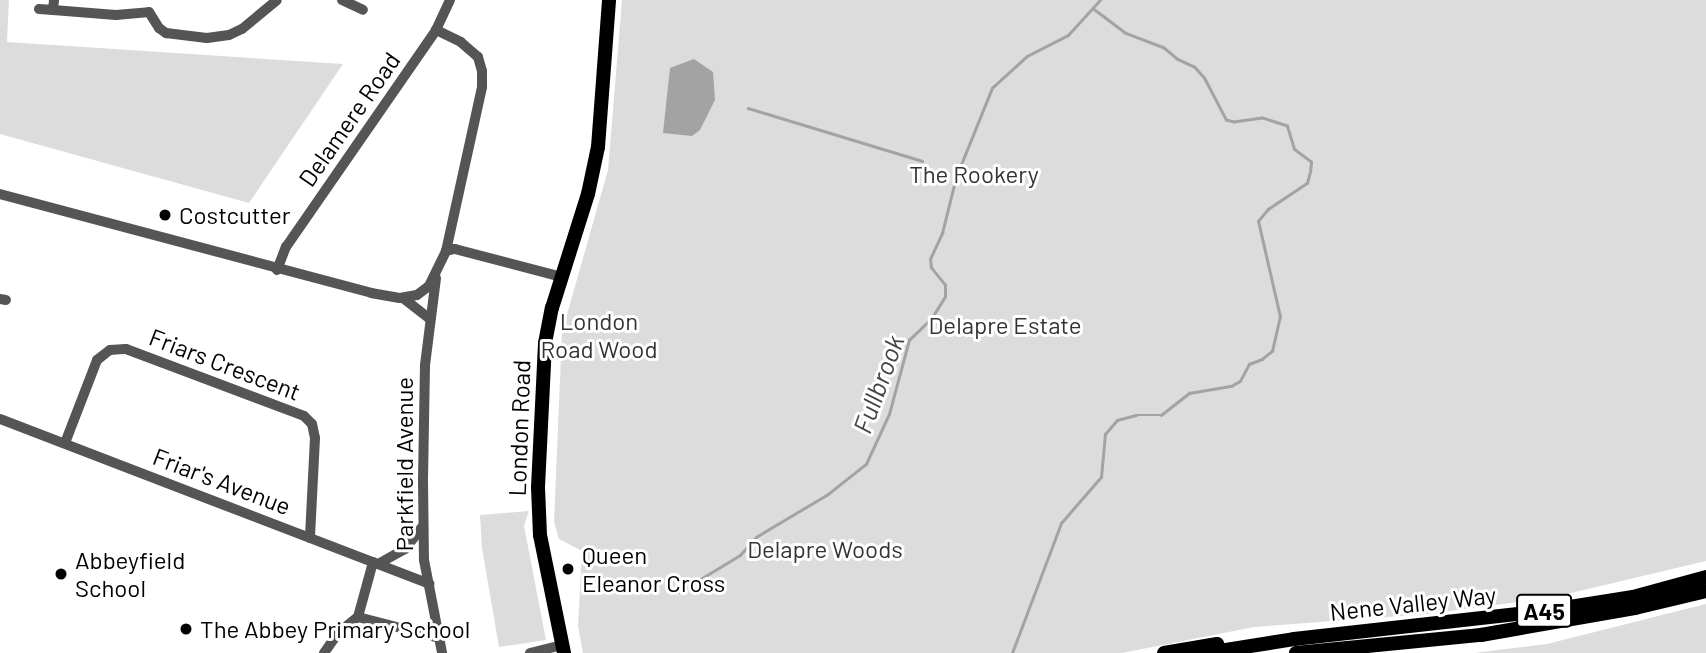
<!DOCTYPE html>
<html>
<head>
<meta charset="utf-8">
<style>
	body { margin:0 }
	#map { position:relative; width:1706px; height:653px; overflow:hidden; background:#fff; font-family:Barlow,sans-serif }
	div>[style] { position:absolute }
	.green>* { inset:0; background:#dcdcdc }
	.water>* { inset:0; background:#a3a3a3 }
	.stream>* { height:2.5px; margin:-1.25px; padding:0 1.25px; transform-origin:1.25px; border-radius:1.25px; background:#a3a3a3 }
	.minor>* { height:10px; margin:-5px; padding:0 5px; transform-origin:5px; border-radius:5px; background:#555 }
	.highway>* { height:14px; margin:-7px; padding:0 7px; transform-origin:7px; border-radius:7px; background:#000 }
	.dots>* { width:19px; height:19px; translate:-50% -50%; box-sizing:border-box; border:4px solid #fff; border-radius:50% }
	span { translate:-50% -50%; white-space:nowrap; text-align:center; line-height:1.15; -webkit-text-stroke:6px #fff; paint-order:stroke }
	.shield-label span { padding:2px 5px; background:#fff; border:2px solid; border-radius:5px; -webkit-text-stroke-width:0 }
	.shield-label { font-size:23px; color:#000; font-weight:700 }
	.street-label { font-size:24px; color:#000 }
	.park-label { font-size:24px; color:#333 }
	.poi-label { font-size:24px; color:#000 }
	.left { translate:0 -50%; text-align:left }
	.water-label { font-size:26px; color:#444; font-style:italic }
</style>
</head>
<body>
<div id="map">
	<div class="green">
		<div style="clip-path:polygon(0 0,9px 0,7px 42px,343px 64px,249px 203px,0 134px)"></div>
		<div style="clip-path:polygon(622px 0,1706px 0,1706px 561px,1550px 598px,1427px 614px,1254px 627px,1122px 653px,583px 653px,578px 626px,582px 551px,559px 539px,554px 522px,562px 332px,608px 170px)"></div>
		<div style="clip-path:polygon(529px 511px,524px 526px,546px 640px,499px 647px,482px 548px,480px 515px)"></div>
		<div style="clip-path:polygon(1706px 604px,1706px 653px,1474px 653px,1547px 644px)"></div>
	</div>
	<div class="water">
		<div style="clip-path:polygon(694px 59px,713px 72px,715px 100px,700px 130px,692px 136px,663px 133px,670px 68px)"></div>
	</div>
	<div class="stream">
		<div style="left:748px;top:108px;width:182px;rotate:16.9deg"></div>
		<div style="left:679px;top:592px;width:71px;rotate:-31.2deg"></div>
		<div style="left:740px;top:555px;width:24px;rotate:-48deg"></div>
		<div style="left:756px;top:537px;width:84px;rotate:-30.8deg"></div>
		<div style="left:828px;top:494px;width:48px;rotate:-38.3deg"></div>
		<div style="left:866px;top:464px;width:55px;rotate:-65.3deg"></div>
		<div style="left:889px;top:414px;width:77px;rotate:-74.9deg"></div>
		<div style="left:909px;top:340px;width:30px;rotate:-44deg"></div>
		<div style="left:931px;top:319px;width:26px;rotate:-58deg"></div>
		<div style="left:945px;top:297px;width:12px;rotate:-90deg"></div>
		<div style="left:945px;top:285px;width:22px;rotate:-129deg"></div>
		<div style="left:931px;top:268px;width:9px;rotate:-96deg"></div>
		<div style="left:930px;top:259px;width:29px;rotate:-65deg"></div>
		<div style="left:942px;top:233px;width:58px;rotate:-76deg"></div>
		<div style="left:956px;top:177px;width:96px;rotate:-68deg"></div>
		<div style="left:992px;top:88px;width:47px;rotate:-42.4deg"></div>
		<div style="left:1027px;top:56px;width:46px;rotate:-27.1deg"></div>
		<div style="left:1068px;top:35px;width:47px;rotate:-47.6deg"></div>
		<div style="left:1012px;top:653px;width:139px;rotate:-69.3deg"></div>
		<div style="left:1061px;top:523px;width:61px;rotate:-49deg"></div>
		<div style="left:1101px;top:477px;width:43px;rotate:-84.7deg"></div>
		<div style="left:1105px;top:434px;width:18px;rotate:-49deg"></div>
		<div style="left:1117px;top:420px;width:20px;rotate:-15deg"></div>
		<div style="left:1136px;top:415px;width:25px"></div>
		<div style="left:1161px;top:415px;width:36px;rotate:-38deg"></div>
		<div style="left:1189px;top:393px;width:43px;rotate:-9.5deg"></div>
		<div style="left:1231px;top:386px;width:10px;rotate:-29deg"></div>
		<div style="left:1240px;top:381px;width:19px;rotate:-62deg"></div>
		<div style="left:1249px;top:364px;width:14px;rotate:-21deg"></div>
		<div style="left:1262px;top:359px;width:13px;rotate:-39deg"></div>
		<div style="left:1272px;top:351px;width:35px;rotate:-77deg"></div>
		<div style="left:1280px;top:317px;width:98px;rotate:-102.9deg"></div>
		<div style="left:1258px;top:221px;width:16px;rotate:-50deg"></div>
		<div style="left:1268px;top:209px;width:47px;rotate:-33.7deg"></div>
		<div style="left:1307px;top:183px;width:11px;rotate:-75deg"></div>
		<div style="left:1310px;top:172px;width:10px;rotate:-84deg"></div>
		<div style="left:1311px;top:162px;width:21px;rotate:-143deg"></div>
		<div style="left:1294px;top:149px;width:24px;rotate:-107deg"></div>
		<div style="left:1287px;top:126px;width:26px;rotate:-162deg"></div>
		<div style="left:1262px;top:118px;width:28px;rotate:172deg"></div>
		<div style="left:1234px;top:122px;width:8px;rotate:-166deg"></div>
		<div style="left:1226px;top:120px;width:47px;rotate:-117.6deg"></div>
		<div style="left:1204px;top:78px;width:15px;rotate:-132deg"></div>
		<div style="left:1194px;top:67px;width:19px;rotate:-155deg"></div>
		<div style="left:1177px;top:59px;width:17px;rotate:-140deg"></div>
		<div style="left:1164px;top:48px;width:42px;rotate:-159deg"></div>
		<div style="left:1125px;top:33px;width:39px;rotate:-143deg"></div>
	</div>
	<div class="minor">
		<div style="left:54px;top:0;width:10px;rotate:96deg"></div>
		<div style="left:53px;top:10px;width:63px;rotate:4.5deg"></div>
		<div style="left:116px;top:15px;width:33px;rotate:-5deg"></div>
		<div style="left:149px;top:12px;width:19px;rotate:58deg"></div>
		<div style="left:159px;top:28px;width:9px;rotate:36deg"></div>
		<div style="left:166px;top:33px;width:41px;rotate:7deg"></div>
		<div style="left:207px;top:38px;width:22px;rotate:-8deg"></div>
		<div style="left:229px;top:35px;width:14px;rotate:-25deg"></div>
		<div style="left:242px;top:29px;width:45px;rotate:-39.6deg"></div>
		<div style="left:342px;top:0;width:23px;rotate:25deg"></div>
		<div style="left:39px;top:9px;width:14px;rotate:4deg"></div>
		<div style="left:0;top:194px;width:384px;rotate:14.9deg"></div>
		<div style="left:371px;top:293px;width:29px;rotate:10deg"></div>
		<div style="left:400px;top:298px;width:17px;rotate:-10deg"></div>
		<div style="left:417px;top:295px;width:15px;rotate:-37deg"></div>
		<div style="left:429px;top:286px;width:39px;rotate:-64deg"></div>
		<div style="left:446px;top:251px;width:168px;rotate:-77.6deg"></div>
		<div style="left:482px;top:87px;width:16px;rotate:-90deg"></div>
		<div style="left:482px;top:71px;width:15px;rotate:-106deg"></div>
		<div style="left:478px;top:57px;width:23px;rotate:-139deg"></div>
		<div style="left:461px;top:42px;width:28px;rotate:-154deg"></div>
		<div style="left:446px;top:251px;width:9px;rotate:-13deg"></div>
		<div style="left:455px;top:249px;width:111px;rotate:14.7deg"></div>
		<div style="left:277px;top:270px;width:25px;rotate:-69deg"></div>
		<div style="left:286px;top:247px;width:264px;rotate:-55.3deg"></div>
		<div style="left:436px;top:30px;width:33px;rotate:-65deg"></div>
		<div style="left:436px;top:278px;width:88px;rotate:97.2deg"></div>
		<div style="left:425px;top:365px;width:115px;rotate:91deg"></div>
		<div style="left:423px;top:480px;width:80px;rotate:89.3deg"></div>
		<div style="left:424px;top:560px;width:95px;rotate:79deg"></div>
		<div style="left:403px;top:298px;width:34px;rotate:38deg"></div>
		<div style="left:0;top:299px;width:6px;rotate:9deg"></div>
		<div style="left:0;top:419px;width:460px;rotate:21deg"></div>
		<div style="left:65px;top:443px;width:89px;rotate:-68.9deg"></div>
		<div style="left:97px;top:360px;width:16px;rotate:-38deg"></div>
		<div style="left:110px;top:350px;width:16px;rotate:-4deg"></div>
		<div style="left:126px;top:349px;width:190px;rotate:20.6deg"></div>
		<div style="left:304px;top:416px;width:11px;rotate:45deg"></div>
		<div style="left:312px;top:424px;width:14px;rotate:78deg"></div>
		<div style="left:315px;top:438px;width:100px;rotate:92.9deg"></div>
		<div style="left:378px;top:564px;width:31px;rotate:-29deg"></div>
		<div style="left:405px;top:549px;width:28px;rotate:-52deg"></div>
		<div style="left:358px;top:617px;width:84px;rotate:14.5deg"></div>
		<div style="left:324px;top:653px;width:24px;rotate:-55deg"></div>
		<div style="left:338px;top:633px;width:26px;rotate:-39deg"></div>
		<div style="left:358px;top:617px;width:57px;rotate:-74.7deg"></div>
		<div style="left:530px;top:653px;width:34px;rotate:-14deg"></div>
	</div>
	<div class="highway">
		<div style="left:564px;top:653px;width:120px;rotate:-101.5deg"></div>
		<div style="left:540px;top:535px;width:48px;rotate:-92.4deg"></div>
		<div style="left:538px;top:487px;width:144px;rotate:-87.2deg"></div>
		<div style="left:545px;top:343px;width:36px;rotate:-79deg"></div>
		<div style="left:552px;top:308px;width:120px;rotate:-72.5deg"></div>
		<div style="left:588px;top:194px;width:48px;rotate:-78deg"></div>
		<div style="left:598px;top:147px;width:147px;rotate:-85.7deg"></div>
		<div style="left:1164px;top:653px;width:54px;rotate:-9.6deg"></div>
		<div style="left:1207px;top:653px;width:88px;rotate:-9.1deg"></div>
		<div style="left:1294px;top:639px;width:259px;rotate:-6.4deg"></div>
		<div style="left:1551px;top:610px;width:83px;rotate:-9deg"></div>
		<div style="left:1633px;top:597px;width:76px;rotate:-15.3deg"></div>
		<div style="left:1296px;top:653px;width:186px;rotate:-5.6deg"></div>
		<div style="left:1481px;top:635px;width:156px;rotate:-9.9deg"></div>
		<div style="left:1635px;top:608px;width:73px;rotate:-13.5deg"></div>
	</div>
	<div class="dots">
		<div style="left:165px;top:215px;background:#000"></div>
		<div style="left:568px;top:569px;background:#000"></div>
		<div style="left:61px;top:574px;background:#000"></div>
		<div style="left:186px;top:629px;background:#000"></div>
	</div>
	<div class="shield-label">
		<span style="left:1544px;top:611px">A45</span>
	</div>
	<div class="street-label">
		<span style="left:349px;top:119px;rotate:-55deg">Delamere Road</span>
		<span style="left:225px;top:364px;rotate:21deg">Friars Crescent</span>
		<span style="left:519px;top:428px;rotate:-88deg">London Road</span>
		<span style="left:404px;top:464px;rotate:-90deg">Parkfield Avenue</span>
		<span style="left:222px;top:481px;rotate:21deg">Friar's Avenue</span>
		<span style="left:1413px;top:603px;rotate:-6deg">Nene Valley Way</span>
	</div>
	<div class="park-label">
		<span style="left:974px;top:174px">The Rookery</span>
		<span style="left:599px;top:335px">London<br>Road Wood</span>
		<span style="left:1005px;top:325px">Delapre Estate</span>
		<span style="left:825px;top:549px">Delapre Woods</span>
	</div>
	<div class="poi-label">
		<span class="left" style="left:179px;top:215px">Costcutter</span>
		<span class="left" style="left:582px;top:569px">Queen<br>Eleanor Cross</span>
		<span class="left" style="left:75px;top:574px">Abbeyfield<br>School</span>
		<span class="left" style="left:200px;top:629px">The Abbey Primary School</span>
	</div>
	<div class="water-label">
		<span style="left:878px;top:384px;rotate:-70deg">Fullbrook</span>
	</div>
</div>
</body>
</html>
